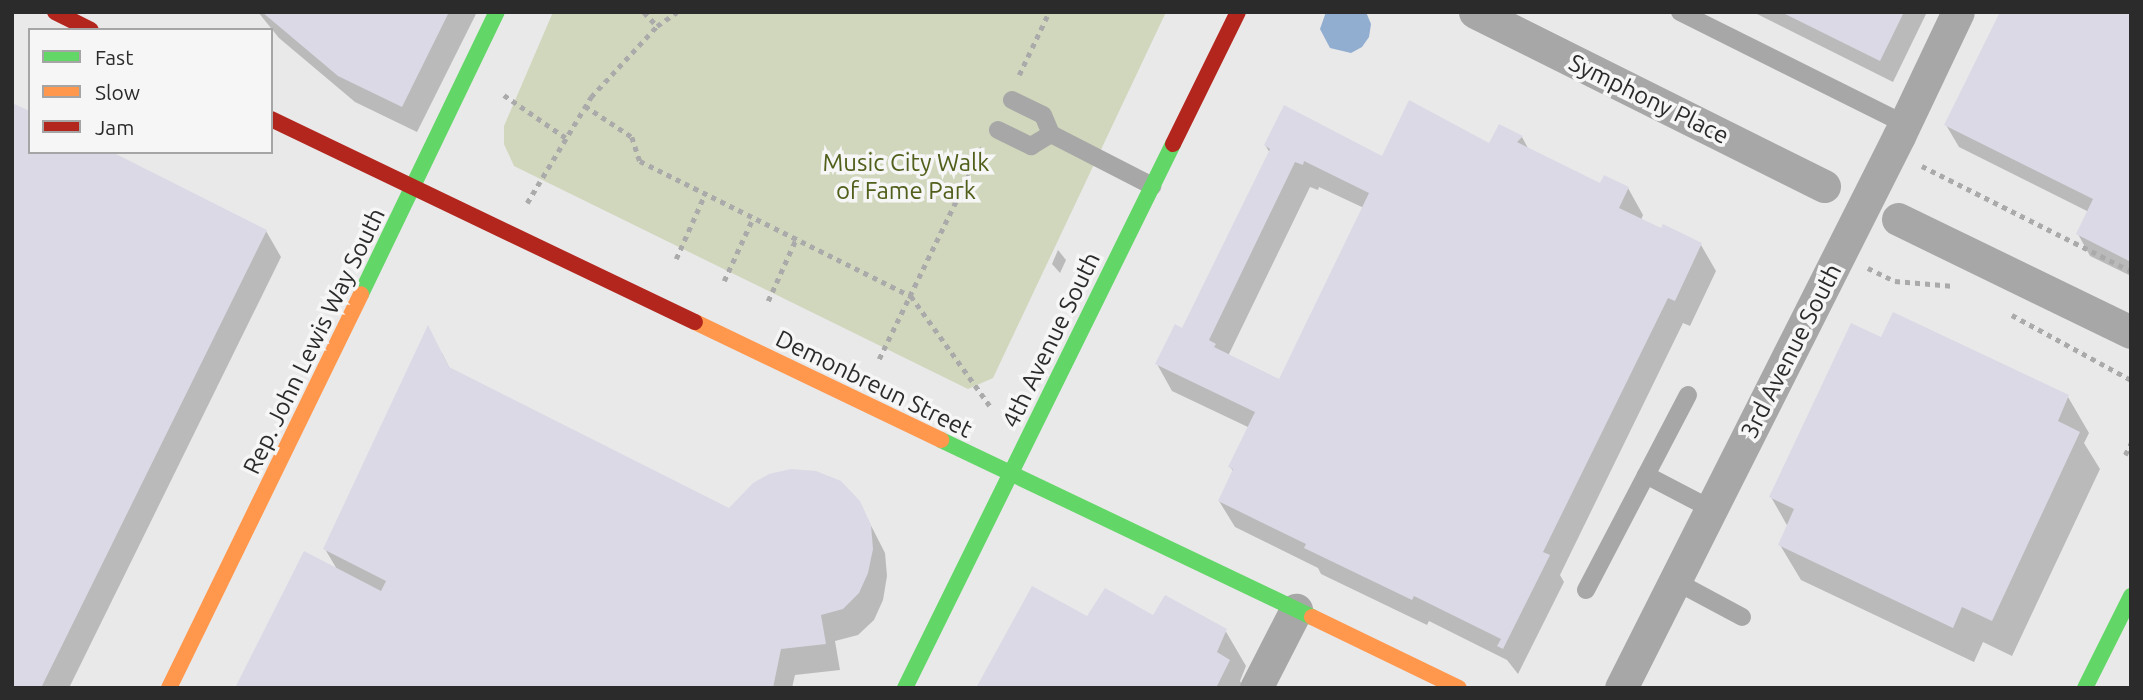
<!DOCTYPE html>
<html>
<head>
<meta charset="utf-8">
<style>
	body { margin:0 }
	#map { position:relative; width:2143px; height:700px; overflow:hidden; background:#e9e9e9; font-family:Ubuntu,sans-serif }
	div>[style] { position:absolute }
	.green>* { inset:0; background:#d0d7bc }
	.water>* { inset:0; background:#91add0 }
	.shadow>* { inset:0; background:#0003 }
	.building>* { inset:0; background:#dbd9e6 }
	.path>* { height:4.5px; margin-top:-2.25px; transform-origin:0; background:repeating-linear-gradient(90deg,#aaa 0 5px,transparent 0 10px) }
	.lane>* { height:18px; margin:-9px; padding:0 9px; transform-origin:9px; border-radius:9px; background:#a7a7a7 }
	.street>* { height:33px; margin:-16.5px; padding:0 16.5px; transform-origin:16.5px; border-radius:16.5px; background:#a7a7a7 }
	.fast>* { height:16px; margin:-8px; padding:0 8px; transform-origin:8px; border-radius:8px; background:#63d668 }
	.slow>* { height:16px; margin:-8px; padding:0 8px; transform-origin:8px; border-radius:8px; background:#ff974d }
	.jam>* { height:16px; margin:-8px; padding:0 8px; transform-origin:8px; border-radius:8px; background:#b3261e }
	span { translate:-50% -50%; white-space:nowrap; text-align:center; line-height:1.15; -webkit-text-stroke:7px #f6f6f7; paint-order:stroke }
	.street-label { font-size:24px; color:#2b2b2b }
	.park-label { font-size:24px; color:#505f1a }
	.frame { position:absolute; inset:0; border:14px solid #2b2b2b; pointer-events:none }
	.legend { position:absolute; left:28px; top:28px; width:245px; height:126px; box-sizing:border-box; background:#f6f6f7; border:2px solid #a5a5a5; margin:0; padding:9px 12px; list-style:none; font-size:21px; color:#2b2b2b }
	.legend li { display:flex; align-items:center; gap:14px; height:35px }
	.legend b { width:35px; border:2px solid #a5a5a5 }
</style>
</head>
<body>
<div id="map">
	<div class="green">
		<div style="clip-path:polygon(553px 12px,1166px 12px,993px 378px,968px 389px,514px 166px,504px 144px,504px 126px)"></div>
	</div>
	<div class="water">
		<div style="clip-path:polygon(1326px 12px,1366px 12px,1371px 24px,1369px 37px,1362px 47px,1351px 53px,1330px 48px,1320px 29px)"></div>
	</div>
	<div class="shadow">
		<div style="clip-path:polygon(258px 12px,477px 12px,417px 132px,355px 102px,279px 38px)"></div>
		<div style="clip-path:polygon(1753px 12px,1927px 12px,1893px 82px)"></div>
		<div style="clip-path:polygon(2131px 12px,2131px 276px,2090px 256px,2078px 234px,2089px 212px,1959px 147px,1946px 125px)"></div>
		<div style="clip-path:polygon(evenodd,1499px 126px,1522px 137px,1529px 150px,1601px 185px,1628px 188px,1643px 215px,1641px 220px,1701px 245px,1716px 271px,1690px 326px,1683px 323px,1560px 575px,1564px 582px,1518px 674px,1507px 660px,1429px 621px,1427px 625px,1321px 574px,1318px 568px,1235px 527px,1219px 501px,1234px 472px,1230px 467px,1250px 428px,1172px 391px,1157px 364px,1183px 330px,1270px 153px,1265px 145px,1382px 158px,1490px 146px,1499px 126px,1310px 187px,1318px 190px,1319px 187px,1364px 208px,1280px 382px,1228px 356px,1310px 187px)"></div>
		<div style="clip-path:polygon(30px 152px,266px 231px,281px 257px,69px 688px,12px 688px)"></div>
		<div style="clip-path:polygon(1058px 250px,1066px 260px,1060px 273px,1052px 264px)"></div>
		<div style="clip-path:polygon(1882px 339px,2068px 397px,2089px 433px,2084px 443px,2100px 469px,2012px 656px,1983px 642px,1974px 662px,1801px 580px,1780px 545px,1788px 527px,1771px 497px)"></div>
		<div style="clip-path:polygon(442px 353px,450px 369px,729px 510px,859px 502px,885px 553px,887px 576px,883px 600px,874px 620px,858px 635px,835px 641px,840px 670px,795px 675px,792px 688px,237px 688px,338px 571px,325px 549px)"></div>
		<div style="clip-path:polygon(1154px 617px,1225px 630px,1246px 666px,1240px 681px,1244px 688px,978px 688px,1088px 619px)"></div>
	</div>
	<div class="building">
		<div style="clip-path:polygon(262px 12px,449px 12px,402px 107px,338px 76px)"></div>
		<div style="clip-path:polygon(1781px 12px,1904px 12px,1880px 61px)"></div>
		<div style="clip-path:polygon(2000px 12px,2131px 12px,2131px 262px,2076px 234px,2093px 199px,1944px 125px)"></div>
		<div style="clip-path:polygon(evenodd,1409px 100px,1489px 143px,1499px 124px,1523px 136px,1517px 142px,1600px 183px,1604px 175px,1629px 187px,1619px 208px,1661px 228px,1663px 224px,1702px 243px,1675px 301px,1668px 298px,1543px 552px,1550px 555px,1503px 649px,1497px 646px,1501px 639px,1414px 596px,1412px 600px,1304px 548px,1306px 544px,1218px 501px,1233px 469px,1228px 467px,1255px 412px,1155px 364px,1175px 324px,1182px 328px,1270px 149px,1264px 145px,1284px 105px,1382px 156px,1409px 100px,1304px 161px,1369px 193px,1279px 379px,1214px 347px,1216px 344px,1209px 340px,1295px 162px,1303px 165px,1304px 161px)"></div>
		<div style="clip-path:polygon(12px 103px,30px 111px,30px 152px,112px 152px,267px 230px,41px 688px,12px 688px)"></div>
		<div style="clip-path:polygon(1893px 312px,2069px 395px,2058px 421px,2080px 432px,1992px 621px,1962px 607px,1953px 628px,1778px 545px,1794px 509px,1769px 497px,1851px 323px,1881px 337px)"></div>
		<div style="clip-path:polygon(428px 325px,449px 367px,729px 508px,753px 483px,769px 474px,791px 469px,816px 471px,841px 481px,860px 501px,871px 525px,873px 549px,868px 573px,859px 593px,843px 609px,821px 615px,826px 644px,781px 649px,773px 688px,235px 688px,304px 551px,381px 591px,386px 581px,323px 549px)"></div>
		<div style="clip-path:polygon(1032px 586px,1087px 616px,1105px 588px,1153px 615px,1165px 595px,1227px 629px,1217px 652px,1230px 660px,1216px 688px,976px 688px)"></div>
	</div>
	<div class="path">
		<div style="left:644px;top:12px;width:19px;rotate:47deg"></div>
		<div style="left:1019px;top:75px;width:70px;rotate:-64.5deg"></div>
		<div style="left:504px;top:95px;width:75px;rotate:34.7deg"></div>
		<div style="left:585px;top:106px;width:56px;rotate:33.4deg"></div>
		<div style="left:632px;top:137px;width:25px;rotate:72deg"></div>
		<div style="left:640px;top:161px;width:303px;rotate:26.5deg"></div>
		<div style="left:911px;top:296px;width:135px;rotate:54.3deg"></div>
		<div style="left:1922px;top:166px;width:234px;rotate:26.7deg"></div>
		<div style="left:527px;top:203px;width:124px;rotate:-58.9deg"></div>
		<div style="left:591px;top:97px;width:97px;rotate:-47.1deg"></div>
		<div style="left:657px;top:26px;width:24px;rotate:-35deg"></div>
		<div style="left:676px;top:259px;width:71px;rotate:-66deg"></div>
		<div style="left:1868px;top:268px;width:30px;rotate:26deg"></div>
		<div style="left:1895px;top:281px;width:59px;rotate:4.8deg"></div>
		<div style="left:724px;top:281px;width:69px;rotate:-65.3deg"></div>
		<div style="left:768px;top:301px;width:68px;rotate:-65.7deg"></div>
		<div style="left:2012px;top:315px;width:136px;rotate:28.6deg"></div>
		<div style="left:879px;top:359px;width:235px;rotate:-64deg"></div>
		<div style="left:2125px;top:455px;width:13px;rotate:-63deg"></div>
	</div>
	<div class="lane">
		<div style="left:1680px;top:12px;width:251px;rotate:26.5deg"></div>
		<div style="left:1012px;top:100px;width:34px;rotate:26deg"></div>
		<div style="left:1043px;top:115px;width:21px;rotate:67deg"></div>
		<div style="left:1051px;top:134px;width:114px;rotate:27.2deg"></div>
		<div style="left:998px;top:130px;width:37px;rotate:26deg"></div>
		<div style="left:1031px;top:146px;width:23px;rotate:-31deg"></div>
		<div style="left:1646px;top:475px;width:73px;rotate:27.6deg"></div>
		<div style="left:1675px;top:581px;width:76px;rotate:28.2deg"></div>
		<div style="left:1586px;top:590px;width:220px;rotate:-62.4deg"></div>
	</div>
	<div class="street">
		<div style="left:1475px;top:12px;width:390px;rotate:26.5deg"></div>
		<div style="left:1898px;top:219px;width:259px;rotate:25.9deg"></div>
		<div style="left:1256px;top:688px;width:88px;rotate:-62.9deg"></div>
		<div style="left:1621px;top:688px;width:618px;rotate:-63.27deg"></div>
		<div style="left:1899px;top:136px;width:137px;rotate:-64.6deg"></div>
	</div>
	<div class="fast">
		<div style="left:361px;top:294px;width:313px;rotate:-64.3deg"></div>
		<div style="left:941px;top:440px;width:411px;rotate:25.5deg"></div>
		<div style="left:905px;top:688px;width:606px;rotate:-63.77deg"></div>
		<div style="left:2085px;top:688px;width:103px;rotate:-63.4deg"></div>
	</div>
	<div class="slow">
		<div style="left:695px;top:322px;width:273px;rotate:25.6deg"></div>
		<div style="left:1312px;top:617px;width:163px;rotate:25.8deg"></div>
		<div style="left:169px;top:688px;width:438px;rotate:-64deg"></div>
	</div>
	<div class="jam">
		<div style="left:55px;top:12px;width:40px;rotate:26.6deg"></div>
		<div style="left:271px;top:119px;width:470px;rotate:25.6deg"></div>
		<div style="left:1173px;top:144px;width:147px;rotate:-63.8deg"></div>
	</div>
	<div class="street-label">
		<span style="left:1649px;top:99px;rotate:26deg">Symphony Place</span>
		<span style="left:1051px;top:340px;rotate:-64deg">4th Avenue South</span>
		<span style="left:314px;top:341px;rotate:-64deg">Rep. John Lewis Way South</span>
		<span style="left:1791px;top:351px;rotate:-63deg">3rd Avenue South</span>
		<span style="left:874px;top:384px;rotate:26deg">Demonbreun Street</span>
	</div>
	<div class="park-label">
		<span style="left:906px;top:177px">Music City Walk<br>of Fame Park</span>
	</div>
	<div class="frame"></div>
	<ul class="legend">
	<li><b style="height:9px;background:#63d668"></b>Fast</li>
	<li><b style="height:9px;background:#ff974d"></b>Slow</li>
	<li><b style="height:9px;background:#b3261e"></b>Jam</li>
	</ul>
</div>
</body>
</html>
